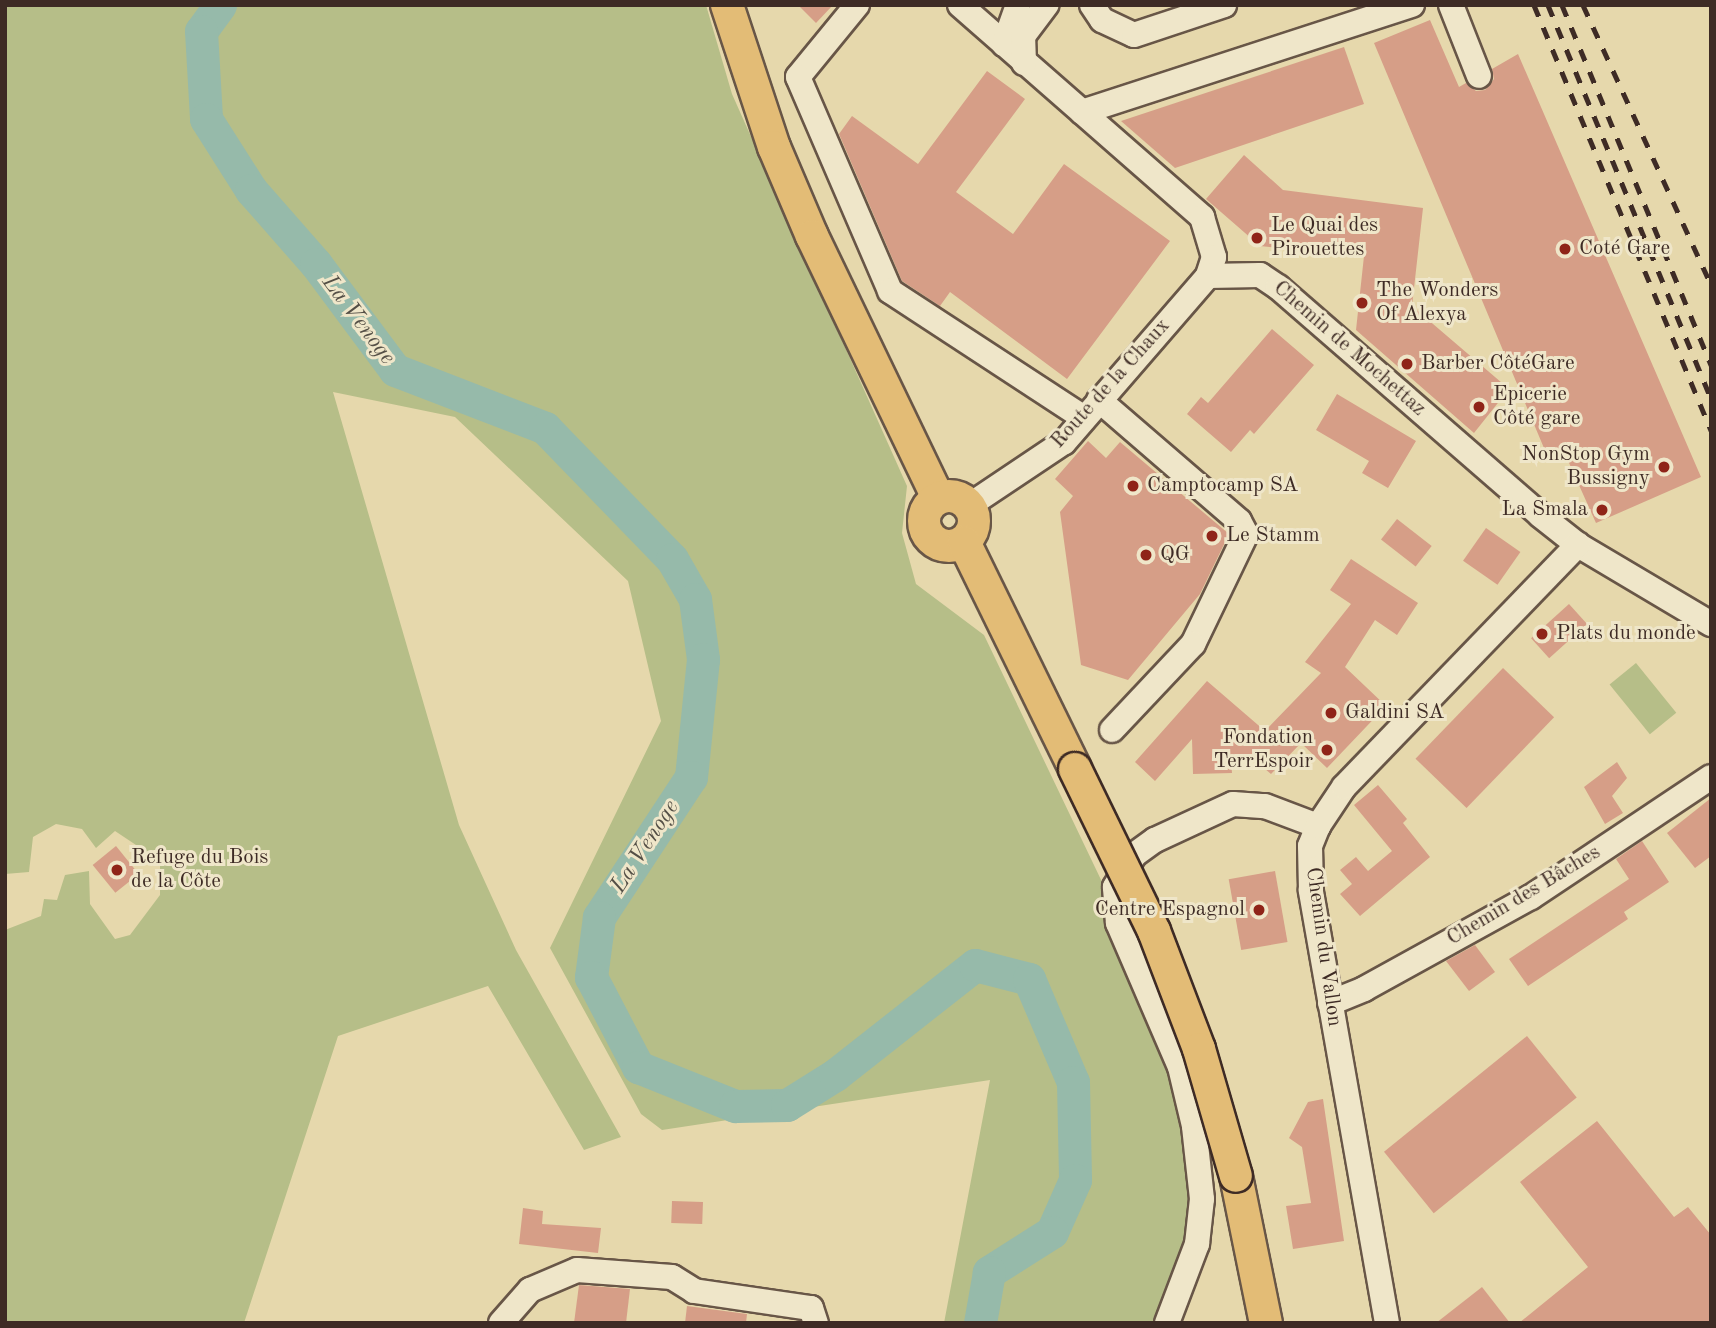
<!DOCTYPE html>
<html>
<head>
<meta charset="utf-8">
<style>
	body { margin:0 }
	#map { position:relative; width:1716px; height:1328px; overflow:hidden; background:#e6d8ac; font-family:"Old Standard TT",serif }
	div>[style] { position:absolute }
	.green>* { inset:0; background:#b6be88; transform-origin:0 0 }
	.river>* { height:33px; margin:-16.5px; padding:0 16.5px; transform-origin:16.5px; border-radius:16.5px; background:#96baaa }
	.building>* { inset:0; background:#d69e87; transform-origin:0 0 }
	.roads { filter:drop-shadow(2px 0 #685647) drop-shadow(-2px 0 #685647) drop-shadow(0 2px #685647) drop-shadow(0 -2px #685647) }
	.minor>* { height:24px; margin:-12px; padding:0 12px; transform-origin:12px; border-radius:12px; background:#efe6c9 }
	.major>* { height:32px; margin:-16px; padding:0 16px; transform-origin:16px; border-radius:16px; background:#e3bc76 }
	.major>.ring { margin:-16px; padding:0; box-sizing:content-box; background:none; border:32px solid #e3bc76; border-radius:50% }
	.rail>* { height:5px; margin-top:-2.5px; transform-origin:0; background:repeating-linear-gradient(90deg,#3e2b25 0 12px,transparent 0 24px) }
	.bridges { filter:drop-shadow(2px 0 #3e2b25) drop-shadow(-2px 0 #3e2b25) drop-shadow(0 2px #3e2b25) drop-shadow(0 -2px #3e2b25) }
	.major-bridge>* { height:32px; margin:-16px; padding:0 16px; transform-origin:16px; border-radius:16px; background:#e3bc76 }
	.dots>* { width:19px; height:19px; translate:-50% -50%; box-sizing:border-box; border:4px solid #efe6c9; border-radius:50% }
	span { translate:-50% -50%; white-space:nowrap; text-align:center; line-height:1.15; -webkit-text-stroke:6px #efe6c9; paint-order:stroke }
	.poi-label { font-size:21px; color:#3e2b25 }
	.left { translate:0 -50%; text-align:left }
	.right { translate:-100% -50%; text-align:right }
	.street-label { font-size:21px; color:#3e2b25 }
	.water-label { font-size:23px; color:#544f46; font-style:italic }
	.frame { position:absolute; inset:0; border:7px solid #3e2b25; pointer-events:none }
</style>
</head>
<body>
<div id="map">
	<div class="green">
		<div style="clip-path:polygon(5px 5px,706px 5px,732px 94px,907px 486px,902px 533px,916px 584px,984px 635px,1169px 1022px,1194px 1165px,1191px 1247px,1155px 1323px,944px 1323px,990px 1080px,662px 1130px,641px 1114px,550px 948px,661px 721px,628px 581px,455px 417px,333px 392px,459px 825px,516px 950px,621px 1137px,584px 1150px,488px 986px,338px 1036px,244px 1323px,5px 1323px,5px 930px,41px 916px,44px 899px,57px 900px,65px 875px,89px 871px,90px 904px,115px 939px,130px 935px,160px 895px,160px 861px,115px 831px,96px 848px,82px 829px,56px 824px,33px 837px,29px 872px,5px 874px)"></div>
		<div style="left:1636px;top:663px;width:64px;height:34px;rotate:51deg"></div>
	</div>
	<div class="river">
		<div style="left:220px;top:5px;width:32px;rotate:126deg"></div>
		<div style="left:201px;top:31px;width:88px;rotate:86.7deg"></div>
		<div style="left:206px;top:119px;width:84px;rotate:57.6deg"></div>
		<div style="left:251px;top:190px;width:98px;rotate:48.7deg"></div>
		<div style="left:316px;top:264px;width:132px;rotate:53.3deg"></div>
		<div style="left:395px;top:370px;width:161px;rotate:21.1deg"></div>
		<div style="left:545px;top:428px;width:182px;rotate:45.9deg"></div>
		<div style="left:672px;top:559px;width:46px;rotate:60.1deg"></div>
		<div style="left:695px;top:599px;width:61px;rotate:82.4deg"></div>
		<div style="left:703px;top:659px;width:119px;rotate:95.8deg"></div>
		<div style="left:691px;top:777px;width:168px;rotate:123.3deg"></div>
		<div style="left:599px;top:917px;width:61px;rotate:97.6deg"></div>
		<div style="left:591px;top:977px;width:102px;rotate:62.4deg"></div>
		<div style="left:638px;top:1067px;width:105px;rotate:21.9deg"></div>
		<div style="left:735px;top:1106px;width:52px;rotate:-1.1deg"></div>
		<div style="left:787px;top:1105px;width:57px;rotate:-32deg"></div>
		<div style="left:835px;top:1075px;width:178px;rotate:-38.2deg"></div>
		<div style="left:975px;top:965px;width:56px;rotate:14.5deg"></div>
		<div style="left:1029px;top:979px;width:112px;rotate:66.9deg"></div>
		<div style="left:1073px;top:1082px;width:98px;rotate:88.8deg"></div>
		<div style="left:1075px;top:1180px;width:57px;rotate:113.9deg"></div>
		<div style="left:1052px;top:1232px;width:75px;rotate:147.6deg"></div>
		<div style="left:989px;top:1272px;width:52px;rotate:100deg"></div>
	</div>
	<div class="building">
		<div style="clip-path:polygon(798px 5px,833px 5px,816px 23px)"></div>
		<div style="clip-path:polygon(1430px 20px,1459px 87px,1466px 83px,1476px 91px,1485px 90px,1494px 79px,1492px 69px,1518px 54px,1701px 477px,1596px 523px,1565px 454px,1549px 460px,1374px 43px)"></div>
		<div style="clip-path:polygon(1344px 47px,1364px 104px,1175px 168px,1121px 121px)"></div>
		<div style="clip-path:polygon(987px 71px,1025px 99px,956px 192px,1013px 234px,1064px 164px,1170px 241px,1067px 379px,950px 292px,940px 306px,902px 281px,839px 134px,852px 116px,918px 164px)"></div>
		<div style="clip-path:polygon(1244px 155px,1283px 190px,1423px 208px,1412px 306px,1509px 389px,1474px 433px,1356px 330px,1364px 256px,1260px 246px,1206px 199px)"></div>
		<div style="clip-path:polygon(1272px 329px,1314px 365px,1254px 434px,1250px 430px,1231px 452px,1187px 414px,1201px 397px,1208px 403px)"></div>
		<div style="clip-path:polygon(1337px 394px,1416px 441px,1388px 488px,1362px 473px,1369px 461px,1316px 430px)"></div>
		<div style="clip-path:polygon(1088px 441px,1106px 458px,1120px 442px,1229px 534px,1200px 594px,1128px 680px,1081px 665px,1060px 512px,1073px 496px,1055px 479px)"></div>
		<div style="left:1397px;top:519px;width:44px;height:26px;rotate:38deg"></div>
		<div style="left:1486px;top:528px;width:42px;height:40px;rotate:35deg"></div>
		<div style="clip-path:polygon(1351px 559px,1418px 603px,1397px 635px,1375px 620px,1345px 667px,1386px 706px,1327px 768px,1301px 743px,1271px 774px,1251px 757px,1231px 759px,1232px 773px,1193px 774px,1192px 739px,1155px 781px,1135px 762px,1207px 681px,1265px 731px,1321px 673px,1305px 662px,1351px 604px,1330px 590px)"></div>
		<div style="left:1569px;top:604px;width:27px;height:51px;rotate:48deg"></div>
		<div style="left:1503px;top:668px;width:71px;height:126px;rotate:44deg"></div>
		<div style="clip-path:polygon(1617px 762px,1627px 778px,1612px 796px,1623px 813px,1605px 824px,1584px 787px)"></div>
		<div style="clip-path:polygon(1378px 785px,1407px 819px,1403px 823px,1430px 857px,1360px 916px,1340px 894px,1352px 884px,1340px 870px,1356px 857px,1368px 871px,1392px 851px,1354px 805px)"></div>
		<div style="clip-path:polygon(1711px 798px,1711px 856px,1695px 868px,1667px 833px)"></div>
		<div style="clip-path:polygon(1642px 841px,1669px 882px,1624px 912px,1628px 919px,1528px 986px,1509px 959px,1629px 879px,1616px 859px)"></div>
		<div style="left:116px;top:846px;width:36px;height:30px;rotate:51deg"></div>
		<div style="left:1275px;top:871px;width:72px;height:47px;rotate:80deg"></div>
		<div style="clip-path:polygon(1475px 945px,1495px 972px,1469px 991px,1446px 961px)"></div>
		<div style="left:1527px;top:1036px;width:79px;height:184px;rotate:51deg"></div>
		<div style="clip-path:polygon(1323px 1099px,1344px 1241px,1293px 1249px,1286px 1206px,1311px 1203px,1302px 1147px,1289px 1138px,1308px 1102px)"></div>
		<div style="clip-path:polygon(1597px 1121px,1674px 1217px,1688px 1207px,1711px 1235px,1711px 1323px,1519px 1323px,1588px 1267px,1520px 1182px)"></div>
		<div style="left:672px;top:1201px;width:31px;height:22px;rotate:2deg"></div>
		<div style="clip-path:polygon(523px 1208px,543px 1211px,542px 1224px,601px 1228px,598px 1253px,519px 1244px)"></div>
		<div style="clip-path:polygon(579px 1285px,630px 1289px,626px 1323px,574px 1323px)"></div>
		<div style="clip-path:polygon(1482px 1287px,1510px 1323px,1436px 1323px)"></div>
		<div style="clip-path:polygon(687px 1306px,747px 1314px,746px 1323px,685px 1323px)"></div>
	</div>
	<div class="roads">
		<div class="minor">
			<div style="left:857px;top:5px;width:93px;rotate:129.3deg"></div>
			<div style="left:798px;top:77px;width:233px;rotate:66.7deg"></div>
			<div style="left:890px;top:291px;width:232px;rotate:33.2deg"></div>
			<div style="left:960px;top:5px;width:322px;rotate:41.2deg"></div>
			<div style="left:1202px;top:217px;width:42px;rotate:73.3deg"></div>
			<div style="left:1214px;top:257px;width:20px;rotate:108deg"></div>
			<div style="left:1208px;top:276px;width:220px;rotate:130.9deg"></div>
			<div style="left:1064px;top:442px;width:113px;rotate:146.2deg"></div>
			<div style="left:1092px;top:5px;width:18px;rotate:56deg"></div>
			<div style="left:1102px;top:20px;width:35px;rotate:25deg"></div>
			<div style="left:1134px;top:35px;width:95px;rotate:-18.4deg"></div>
			<div style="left:1451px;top:5px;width:76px;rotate:68.5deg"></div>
			<div style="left:1004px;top:44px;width:41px;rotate:-70.3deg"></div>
			<div style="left:1024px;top:63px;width:27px;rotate:-92deg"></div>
			<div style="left:1023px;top:36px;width:39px;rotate:-53deg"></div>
			<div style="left:1082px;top:112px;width:347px;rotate:-18deg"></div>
			<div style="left:1208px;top:276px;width:52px;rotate:-1.1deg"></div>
			<div style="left:1260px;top:275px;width:22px;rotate:34deg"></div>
			<div style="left:1278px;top:287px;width:347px;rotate:41deg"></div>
			<div style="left:1540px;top:515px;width:48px;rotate:38.3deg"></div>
			<div style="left:1578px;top:545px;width:155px;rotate:30.7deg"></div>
			<div style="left:1099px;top:400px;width:185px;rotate:40.8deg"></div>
			<div style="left:1239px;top:521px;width:15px;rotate:62deg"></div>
			<div style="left:1246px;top:534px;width:122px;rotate:115.7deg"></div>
			<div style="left:1193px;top:644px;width:118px;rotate:133.3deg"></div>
			<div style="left:1330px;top:1003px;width:37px;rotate:-22deg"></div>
			<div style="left:1364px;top:989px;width:191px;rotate:-28.9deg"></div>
			<div style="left:1531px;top:897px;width:216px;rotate:-33.7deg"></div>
			<div style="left:501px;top:1323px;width:44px;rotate:-48.7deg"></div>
			<div style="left:530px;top:1290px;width:51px;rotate:-23.1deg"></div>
			<div style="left:577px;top:1270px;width:95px;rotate:4.2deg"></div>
			<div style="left:672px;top:1277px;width:26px;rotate:32deg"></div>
			<div style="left:694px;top:1291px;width:118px;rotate:8.3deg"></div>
			<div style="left:811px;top:1308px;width:16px;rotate:72deg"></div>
			<div style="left:1167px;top:1323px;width:85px;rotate:-69.2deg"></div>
			<div style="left:1197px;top:1244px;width:45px;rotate:-83.7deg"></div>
			<div style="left:1202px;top:1199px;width:73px;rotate:-96.3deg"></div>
			<div style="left:1194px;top:1126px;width:61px;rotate:-103.3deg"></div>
			<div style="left:1180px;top:1067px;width:157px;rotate:-113.3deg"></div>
			<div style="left:1118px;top:923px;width:36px;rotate:-95deg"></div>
			<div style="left:1115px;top:887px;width:37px;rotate:-59deg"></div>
			<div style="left:1134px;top:855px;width:26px;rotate:-36deg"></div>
			<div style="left:1155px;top:840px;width:86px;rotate:-24.8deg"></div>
			<div style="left:1233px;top:804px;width:32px;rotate:4deg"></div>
			<div style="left:1265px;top:806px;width:57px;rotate:20.7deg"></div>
			<div style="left:1387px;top:1323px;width:440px;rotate:-100deg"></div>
			<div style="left:1311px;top:890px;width:44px;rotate:-91.3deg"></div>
			<div style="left:1310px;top:846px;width:22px;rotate:-68deg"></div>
			<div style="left:1318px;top:826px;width:47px;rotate:-56.3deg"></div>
			<div style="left:1344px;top:787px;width:337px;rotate:-46deg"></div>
		</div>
		<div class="major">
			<div style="left:727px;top:5px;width:150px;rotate:71.7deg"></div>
			<div style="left:774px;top:147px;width:97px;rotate:66.9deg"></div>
			<div style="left:812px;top:236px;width:291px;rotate:64.3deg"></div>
			<div class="ring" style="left:924px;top:496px;width:18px;height:18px"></div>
			<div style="left:964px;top:542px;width:253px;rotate:63.9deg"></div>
			<div style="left:1236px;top:1176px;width:150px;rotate:78.5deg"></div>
		</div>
	</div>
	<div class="rail">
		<div style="left:1534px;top:5px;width:461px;rotate:67.4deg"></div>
		<div style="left:1548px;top:5px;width:426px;rotate:67.5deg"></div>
		<div style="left:1562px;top:5px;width:390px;rotate:67.5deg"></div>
		<div style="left:1583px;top:5px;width:308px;rotate:65.4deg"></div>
	</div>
	<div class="bridges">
		<div class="major-bridge">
			<div style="left:1075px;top:769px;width:180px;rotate:64deg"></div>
			<div style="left:1154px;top:931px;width:126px;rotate:69.1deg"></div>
			<div style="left:1199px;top:1049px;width:132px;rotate:73.8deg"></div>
		</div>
	</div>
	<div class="dots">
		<div style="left:1257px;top:238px;background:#8f2418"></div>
		<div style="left:1565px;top:249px;background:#8f2418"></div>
		<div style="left:1362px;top:303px;background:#8f2418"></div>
		<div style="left:1407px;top:364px;background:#8f2418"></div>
		<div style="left:1479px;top:407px;background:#8f2418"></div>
		<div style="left:1664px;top:467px;background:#8f2418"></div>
		<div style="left:1133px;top:486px;background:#8f2418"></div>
		<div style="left:1602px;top:510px;background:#8f2418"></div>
		<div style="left:1212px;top:536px;background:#8f2418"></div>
		<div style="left:1146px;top:555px;background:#8f2418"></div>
		<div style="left:1542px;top:634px;background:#8f2418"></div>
		<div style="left:1331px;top:713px;background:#8f2418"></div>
		<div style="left:1327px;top:750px;background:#8f2418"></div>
		<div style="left:117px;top:870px;background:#8f2418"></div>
		<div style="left:1259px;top:910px;background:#8f2418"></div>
	</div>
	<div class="poi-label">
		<span class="left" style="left:1271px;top:238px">Le Quai des<br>Pirouettes</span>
		<span class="left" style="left:1579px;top:249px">Coté Gare</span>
		<span class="left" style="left:1376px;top:303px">The Wonders<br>Of Alexya</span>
		<span class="left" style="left:1421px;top:364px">Barber CôtéGare</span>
		<span class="left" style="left:1493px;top:407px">Epicerie<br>Côté gare</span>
		<span class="right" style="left:1650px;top:467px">NonStop Gym<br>Bussigny</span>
		<span class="left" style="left:1147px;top:486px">Camptocamp SA</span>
		<span class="right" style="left:1588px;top:510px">La Smala</span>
		<span class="left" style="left:1226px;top:536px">Le Stamm</span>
		<span class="left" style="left:1160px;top:555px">QG</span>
		<span class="left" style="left:1556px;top:634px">Plats du monde</span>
		<span class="left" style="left:1345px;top:713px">Galdini SA</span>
		<span class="right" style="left:1313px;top:750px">Fondation<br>TerrEspoir</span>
		<span class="left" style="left:131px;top:870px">Refuge du Bois<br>de la Côte</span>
		<span class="right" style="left:1245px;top:910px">Centre Espagnol</span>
	</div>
	<div class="street-label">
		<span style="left:1349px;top:349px;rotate:41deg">Chemin de Mochettaz</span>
		<span style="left:1111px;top:384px;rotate:-48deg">Route de la Chaux</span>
		<span style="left:1524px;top:896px;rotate:-31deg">Chemin des Bâches</span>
		<span style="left:1323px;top:947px;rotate:82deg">Chemin du Vallon</span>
	</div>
	<div class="water-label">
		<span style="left:358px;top:320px;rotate:53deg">La Venoge</span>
		<span style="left:645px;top:847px;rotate:-57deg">La Venoge</span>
	</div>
	<div class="frame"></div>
</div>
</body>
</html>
